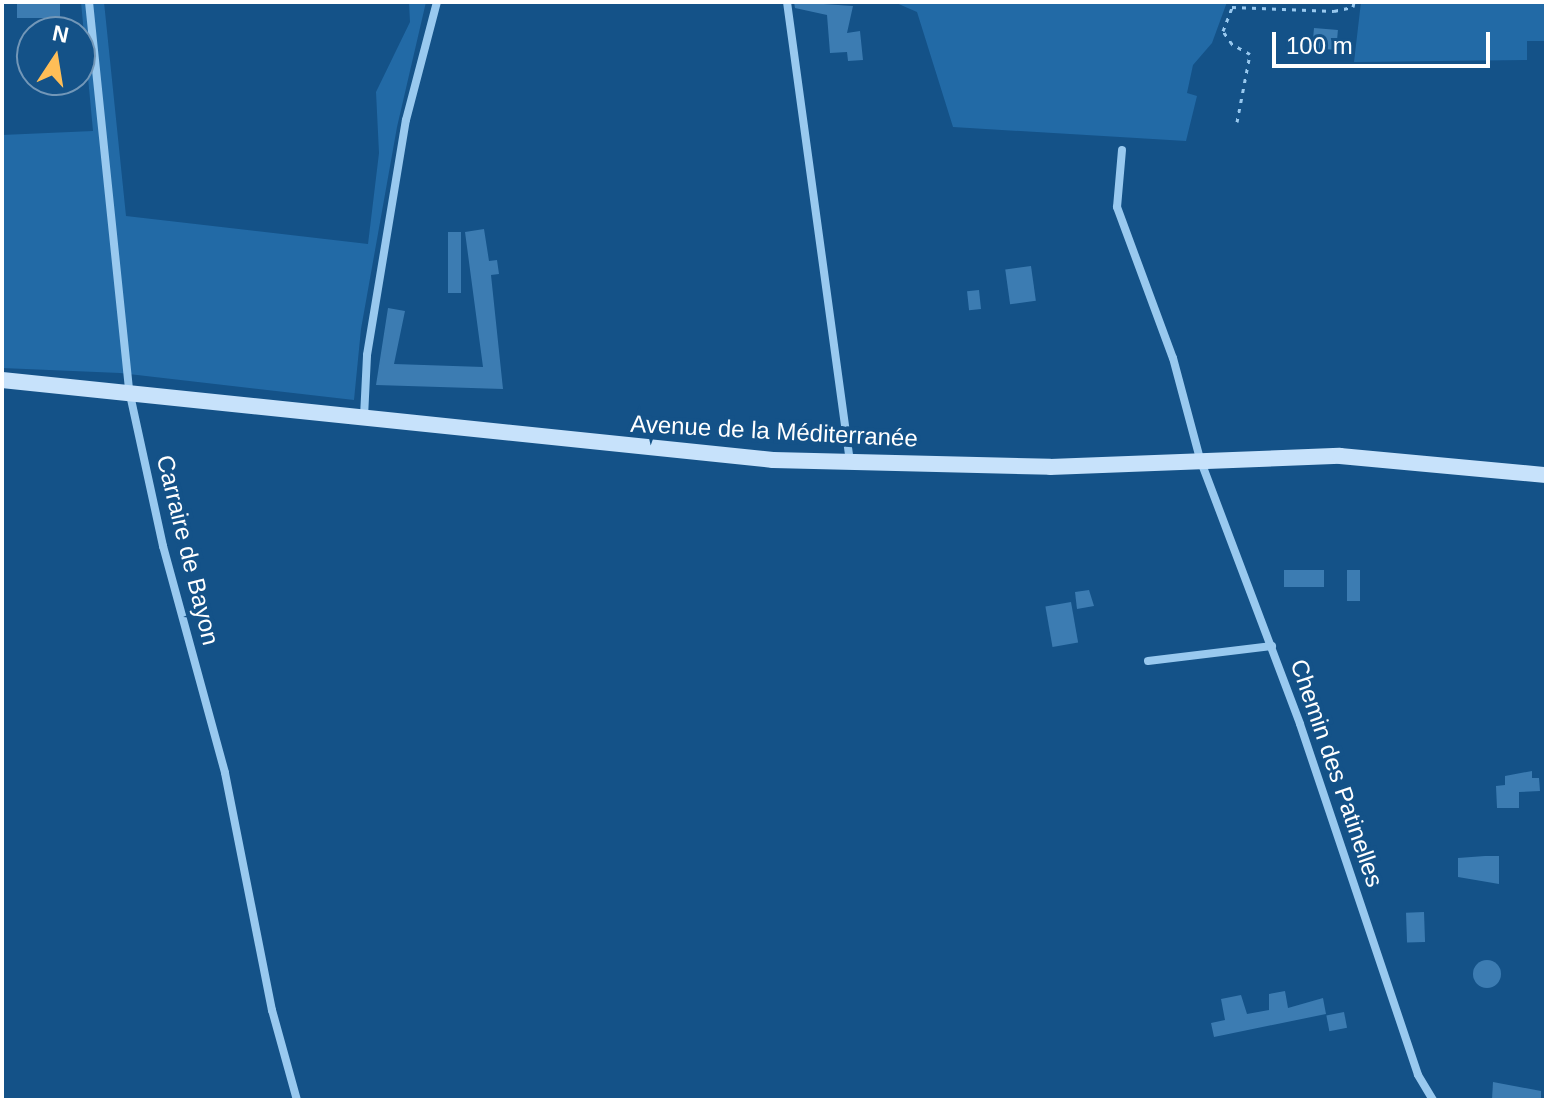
<!DOCTYPE html>
<html>
<head>
<meta charset="utf-8">
<style>
	body { margin:0 }
	#map { position:relative; width:1548px; height:1102px; overflow:hidden; background:#145288; font-family:Helvetica,sans-serif }
	div>[style] { position:absolute }
	.green>* { inset:0; background:#226aa6 }
	.building>* { inset:0; background:#3c7cb2; transform-origin:0 0 }
	.round { border-radius:50% }
	.path>* { height:3px; margin-top:-1.5px; transform-origin:0; background:repeating-linear-gradient(90deg,#99c9ef 0 4px,transparent 0 10px) }
	.minor>* { height:8px; margin:-4px; padding:0 4px; transform-origin:4px; border-radius:4px; background:#99c9ef }
	.secondary>* { height:16px; margin:-8px; padding:0 8px; transform-origin:8px; border-radius:8px; background:#c7e2fb }
	span { translate:-50% -50%; white-space:nowrap; text-align:center; line-height:1.15; -webkit-text-stroke:8px #145288; paint-order:stroke }
	.street-label { font-size:24px; color:#fff }
	.frame { position:absolute; inset:0; border:4px solid #fff; pointer-events:none }
	.north { position:absolute; left:16px; top:16px; width:80px; height:80px; box-sizing:border-box; background:#145288; border:2px solid #7297b8; border-radius:50%; rotate:12deg; font-size:22px; font-weight:700; line-height:32px; text-align:center; color:#fff }
	.north::after { content:''; display:block; margin:auto; width:28px; height:36px; background:#ffbe57; clip-path:polygon(50% 0,100% 100%,50% 72%,0 100%) }
	.scale { position:absolute; left:1272px; top:32px; width:218px; height:36px; box-sizing:border-box; border:4px solid #fff; border-top:0; padding-left:10px; font-size:24px; line-height:28px; white-space:nowrap; color:#fff; -webkit-text-stroke:6px #145288; paint-order:stroke }
</style>
</head>
<body>
<div id="map">
	<div class="green">
		<div style="clip-path:polygon(81px 2px,104px 2px,126px 216px,368px 244px,379px 153px,376px 92px,410px 22px,409px 2px,426px 2px,397px 127px,361px 329px,354px 400px,120px 373px,2px 368px,2px 135px,93px 131px)"></div>
		<div style="clip-path:polygon(894px 2px,1227px 2px,1212px 43px,1193px 65px,1187px 93px,1197px 96px,1186px 141px,953px 127px,917px 12px)"></div>
		<div style="clip-path:polygon(1361px 2px,1546px 2px,1546px 41px,1527px 41px,1527px 60px,1354px 62px)"></div>
	</div>
	<div class="building">
		<div style="left:17px;top:2px;width:43px;height:16px"></div>
		<div style="clip-path:polygon(794px 2px,853px 6px,847px 33px,860px 31px,863px 60px,848px 61px,847px 52px,830px 53px,827px 15px,795px 8px)"></div>
		<div style="left:1314px;top:28px;width:24px;height:20px;rotate:5deg"></div>
		<div style="clip-path:polygon(484px 229px,489px 261px,497px 260px,499px 274px,491px 275px,503px 389px,376px 385px,388px 308px,405px 311px,394px 364px,483px 367px,465px 232px)"></div>
		<div style="left:448px;top:232px;width:13px;height:61px"></div>
		<div style="left:1031px;top:266px;width:35px;height:26px;rotate:82deg"></div>
		<div style="left:979px;top:290px;width:19px;height:12px;rotate:84deg"></div>
		<div style="left:1284px;top:570px;width:40px;height:17px"></div>
		<div style="left:1347px;top:570px;width:13px;height:31px"></div>
		<div style="clip-path:polygon(1089px 590px,1094px 606px,1077px 609px,1075px 592px)"></div>
		<div style="left:1071px;top:602px;width:41px;height:26px;rotate:80deg"></div>
		<div style="clip-path:polygon(1532px 771px,1532px 778px,1539px 778px,1540px 791px,1519px 792px,1519px 808px,1497px 808px,1496px 786px,1505px 785px,1505px 776px)"></div>
		<div style="clip-path:polygon(1485px 856px,1499px 856px,1499px 884px,1458px 877px,1458px 858px)"></div>
		<div style="left:1424px;top:912px;width:30px;height:18px;rotate:88deg"></div>
		<div class="round" style="left:1473px;top:960px;width:28px;height:28px"></div>
		<div style="clip-path:polygon(1285px 991px,1288px 1008px,1323px 998px,1326px 1014px,1214px 1037px,1211px 1023px,1225px 1020px,1221px 999px,1241px 995px,1247px 1014px,1269px 1010px,1269px 994px)"></div>
		<div style="left:1344px;top:1012px;width:16px;height:18px;rotate:79deg"></div>
		<div style="clip-path:polygon(1493px 1082px,1541px 1091px,1541px 1100px,1492px 1100px)"></div>
	</div>
	<div class="path">
		<div style="left:1237px;top:122px;width:69px;rotate:-79.2deg"></div>
		<div style="left:1250px;top:54px;width:21px;rotate:-151deg"></div>
		<div style="left:1232px;top:44px;width:16px;rotate:-125deg"></div>
		<div style="left:1223px;top:31px;width:26px;rotate:-69deg"></div>
		<div style="left:1232px;top:7px;width:102px;rotate:2.2deg"></div>
		<div style="left:1334px;top:11px;width:19px;rotate:-12deg"></div>
		<div style="left:1353px;top:7px;width:5px;rotate:-79deg"></div>
	</div>
	<div class="minor">
		<div style="left:89px;top:2px;width:390px;rotate:84.1deg"></div>
		<div style="left:129px;top:390px;width:160px;rotate:77.7deg"></div>
		<div style="left:163px;top:546px;width:235px;rotate:74.7deg"></div>
		<div style="left:225px;top:773px;width:242px;rotate:78.8deg"></div>
		<div style="left:272px;top:1010px;width:93px;rotate:74.5deg"></div>
		<div style="left:787px;top:2px;width:464px;rotate:82.2deg"></div>
		<div style="left:1122px;top:150px;width:57px;rotate:95deg"></div>
		<div style="left:1117px;top:207px;width:161px;rotate:69.7deg"></div>
		<div style="left:1173px;top:358px;width:105px;rotate:75deg"></div>
		<div style="left:1200px;top:459px;width:283px;rotate:69.3deg"></div>
		<div style="left:1300px;top:724px;width:370px;rotate:71.4deg"></div>
		<div style="left:1418px;top:1075px;width:29px;rotate:59deg"></div>
		<div style="left:364px;top:417px;width:62px;rotate:-87.2deg"></div>
		<div style="left:367px;top:355px;width:238px;rotate:-80.6deg"></div>
		<div style="left:406px;top:120px;width:122px;rotate:-75.3deg"></div>
		<div style="left:1148px;top:661px;width:125px;rotate:-6.9deg"></div>
	</div>
	<div class="secondary">
		<div style="left:2px;top:380px;width:775px;rotate:5.92deg"></div>
		<div style="left:773px;top:460px;width:277px;rotate:1.4deg"></div>
		<div style="left:1050px;top:467px;width:290px;rotate:-2.2deg"></div>
		<div style="left:1340px;top:456px;width:207px;rotate:5.3deg"></div>
	</div>
	<div class="street-label">
		<span style="left:774px;top:431px;rotate:3deg">Avenue de la Méditerranée</span>
		<span style="left:188px;top:550px;rotate:76deg">Carraire de Bayon</span>
		<span style="left:1337px;top:773px;rotate:71deg">Chemin des Patinelles</span>
	</div>
	<div class="frame"></div>
	<div class="north">N</div>
	<div class="scale">100 m</div>
</div>
</body>
</html>
